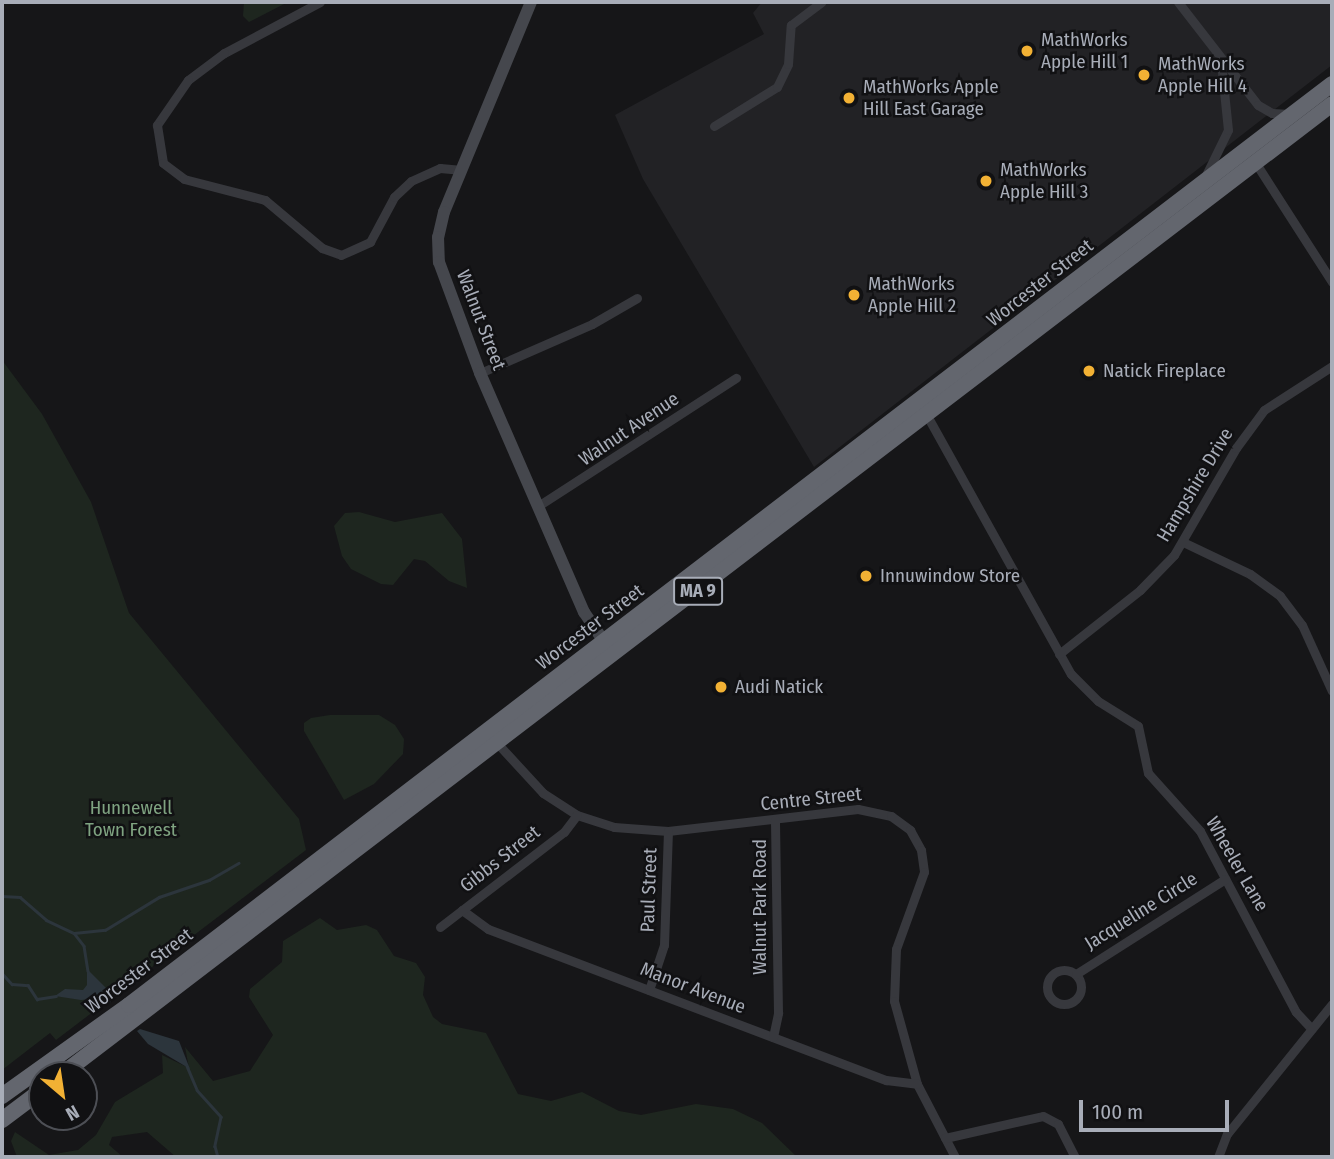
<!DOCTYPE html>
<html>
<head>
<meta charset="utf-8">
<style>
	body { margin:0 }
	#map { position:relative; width:1334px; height:1159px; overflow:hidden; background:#161618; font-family:"Fira Sans Condensed",sans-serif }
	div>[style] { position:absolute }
	.built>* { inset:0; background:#222225 }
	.green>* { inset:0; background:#1e261f }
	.water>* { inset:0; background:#2c353c }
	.stream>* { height:2.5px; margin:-1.25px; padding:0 1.25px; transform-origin:1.25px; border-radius:1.25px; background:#2c353c }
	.street>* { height:9px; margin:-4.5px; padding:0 4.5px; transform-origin:4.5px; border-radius:4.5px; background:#37383d }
	.street>.ring { margin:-4.5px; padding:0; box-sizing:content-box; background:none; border:9px solid #37383d; border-radius:50% }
	.secondary>* { height:12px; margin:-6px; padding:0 6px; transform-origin:6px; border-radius:6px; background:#45474d }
	.highway>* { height:16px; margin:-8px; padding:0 8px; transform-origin:8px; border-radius:8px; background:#63666e }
	.dots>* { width:19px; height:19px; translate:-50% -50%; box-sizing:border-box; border:4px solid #111113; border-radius:50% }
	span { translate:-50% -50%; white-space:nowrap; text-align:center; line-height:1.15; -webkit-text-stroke:5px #111113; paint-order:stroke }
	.shield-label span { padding:2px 5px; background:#111113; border:2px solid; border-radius:5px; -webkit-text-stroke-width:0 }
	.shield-label { font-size:18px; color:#a8adb8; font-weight:700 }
	.poi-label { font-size:19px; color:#a8adb8 }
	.left { translate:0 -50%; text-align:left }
	.street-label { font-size:19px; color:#a8adb8 }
	.park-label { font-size:19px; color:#7fa381 }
	.frame { position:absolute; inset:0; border:4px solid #a8adb8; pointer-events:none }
	.north { position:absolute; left:28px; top:1061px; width:70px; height:70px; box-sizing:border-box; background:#111113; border:2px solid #4d4f55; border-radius:50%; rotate:151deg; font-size:19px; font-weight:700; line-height:28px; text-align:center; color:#a8adb8 }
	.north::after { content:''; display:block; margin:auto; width:24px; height:32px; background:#f2b134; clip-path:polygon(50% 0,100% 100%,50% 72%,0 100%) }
	.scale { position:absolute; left:1079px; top:1100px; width:150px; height:32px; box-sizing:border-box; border:4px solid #a8adb8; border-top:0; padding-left:9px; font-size:21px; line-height:24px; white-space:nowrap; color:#a8adb8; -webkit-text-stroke:5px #111113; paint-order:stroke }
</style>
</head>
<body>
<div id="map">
	<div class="built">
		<div style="clip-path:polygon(762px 2px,1332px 2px,1332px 65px,814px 467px,643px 179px,615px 115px,764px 34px,753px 13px)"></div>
	</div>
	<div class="green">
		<div style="clip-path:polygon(244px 2px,288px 2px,249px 22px,243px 16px)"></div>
		<div style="clip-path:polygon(2px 360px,42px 414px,91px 502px,129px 613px,299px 819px,306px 850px,56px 1040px,50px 1033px,2px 1070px)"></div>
		<div style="clip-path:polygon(359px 512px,395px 522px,442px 513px,462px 539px,467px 588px,449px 581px,425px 561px,414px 559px,393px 585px,381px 584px,351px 569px,342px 556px,334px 526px,345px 513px)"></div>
		<div style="clip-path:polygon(330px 715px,379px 715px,395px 725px,404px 739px,403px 754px,374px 784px,344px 800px,304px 731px,304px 723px,311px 718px)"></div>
		<div style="clip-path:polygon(320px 918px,337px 930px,366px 925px,377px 930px,394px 956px,416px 963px,425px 977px,423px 995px,433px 1017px,442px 1024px,486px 1033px,518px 1094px,551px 1101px,582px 1092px,619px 1111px,641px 1115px,696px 1104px,733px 1109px,762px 1123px,797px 1157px,176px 1157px,147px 1132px,112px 1137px,109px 1145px,123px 1157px,17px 1157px,11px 1141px,15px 1132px,49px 1155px,78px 1150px,96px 1135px,115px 1102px,163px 1073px,162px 1055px,189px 1068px,185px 1047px,213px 1081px,250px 1071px,273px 1035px,249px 997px,250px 989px,282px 962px,283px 941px)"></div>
	</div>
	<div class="water">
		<div style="clip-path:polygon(87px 969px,116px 998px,108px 1004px,99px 998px,81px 1000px,55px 996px,65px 989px,83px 990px,87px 985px)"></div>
		<div style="clip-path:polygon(140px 1029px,179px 1041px,190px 1069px,148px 1044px,137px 1031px)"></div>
	</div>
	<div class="stream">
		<div style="left:2px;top:896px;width:18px;rotate:3deg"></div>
		<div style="left:20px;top:897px;width:35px;rotate:41deg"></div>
		<div style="left:46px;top:920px;width:31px;rotate:25deg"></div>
		<div style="left:74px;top:933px;width:16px;rotate:52deg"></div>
		<div style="left:84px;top:946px;width:25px;rotate:81deg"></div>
		<div style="left:74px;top:933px;width:31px;rotate:-6deg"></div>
		<div style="left:105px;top:930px;width:63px;rotate:-31.4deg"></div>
		<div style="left:159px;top:897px;width:53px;rotate:-18.8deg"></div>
		<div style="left:209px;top:880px;width:34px;rotate:-30deg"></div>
		<div style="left:2px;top:973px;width:15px;rotate:48deg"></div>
		<div style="left:12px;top:984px;width:16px;rotate:4deg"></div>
		<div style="left:28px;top:985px;width:17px;rotate:57deg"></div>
		<div style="left:37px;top:999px;width:19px;rotate:-9deg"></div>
		<div style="left:187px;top:1066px;width:26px;rotate:67deg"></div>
		<div style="left:197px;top:1090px;width:36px;rotate:48deg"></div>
		<div style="left:221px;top:1117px;width:30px;rotate:102deg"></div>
		<div style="left:215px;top:1146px;width:11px;rotate:75deg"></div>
	</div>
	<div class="street">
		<div style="left:320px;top:2px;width:109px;rotate:152deg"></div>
		<div style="left:224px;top:53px;width:45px;rotate:143.1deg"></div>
		<div style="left:188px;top:80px;width:55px;rotate:124.6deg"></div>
		<div style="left:157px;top:125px;width:38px;rotate:81deg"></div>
		<div style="left:163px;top:163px;width:26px;rotate:37deg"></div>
		<div style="left:184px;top:179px;width:84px;rotate:14.5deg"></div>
		<div style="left:265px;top:200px;width:75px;rotate:40.1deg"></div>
		<div style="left:322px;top:248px;width:20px;rotate:20deg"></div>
		<div style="left:341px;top:255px;width:32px;rotate:-24deg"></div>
		<div style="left:370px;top:242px;width:51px;rotate:-61.9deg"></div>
		<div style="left:394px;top:197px;width:23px;rotate:-43deg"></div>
		<div style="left:411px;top:181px;width:32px;rotate:-24deg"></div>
		<div style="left:440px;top:168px;width:22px;rotate:5deg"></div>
		<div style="left:1178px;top:2px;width:130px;rotate:52.2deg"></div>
		<div style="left:1258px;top:105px;width:16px;rotate:30deg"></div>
		<div style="left:1272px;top:113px;width:18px;rotate:3deg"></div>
		<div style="left:714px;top:126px;width:74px;rotate:-31.8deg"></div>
		<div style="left:777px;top:87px;width:25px;rotate:-64deg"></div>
		<div style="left:788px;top:64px;width:39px;rotate:-86deg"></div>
		<div style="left:791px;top:25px;width:38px;rotate:-37deg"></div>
		<div style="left:1255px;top:162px;width:143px;rotate:57.3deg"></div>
		<div style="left:1206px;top:175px;width:50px;rotate:-63.9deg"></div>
		<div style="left:1228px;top:130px;width:68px;rotate:-95.9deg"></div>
		<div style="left:480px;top:373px;width:122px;rotate:-23.6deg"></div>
		<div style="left:592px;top:324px;width:52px;rotate:-30deg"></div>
		<div style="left:925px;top:412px;width:300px;rotate:60.9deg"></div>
		<div style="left:1071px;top:674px;width:38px;rotate:45deg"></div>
		<div style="left:1098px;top:701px;width:47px;rotate:32deg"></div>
		<div style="left:1138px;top:726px;width:48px;rotate:78deg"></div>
		<div style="left:1148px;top:773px;width:78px;rotate:48.1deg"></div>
		<div style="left:1200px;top:831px;width:205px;rotate:62.1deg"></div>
		<div style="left:1296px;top:1012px;width:23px;rotate:47deg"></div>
		<div style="left:538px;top:506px;width:236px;rotate:-32.9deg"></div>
		<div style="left:1183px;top:542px;width:74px;rotate:25.5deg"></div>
		<div style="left:1250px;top:574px;width:37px;rotate:36deg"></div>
		<div style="left:1280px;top:596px;width:36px;rotate:53deg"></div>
		<div style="left:1302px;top:625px;width:72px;rotate:65.6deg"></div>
		<div style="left:1059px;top:654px;width:103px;rotate:-38.3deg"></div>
		<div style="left:1140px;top:590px;width:49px;rotate:-45.8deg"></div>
		<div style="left:1174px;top:555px;width:124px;rotate:-59.9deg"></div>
		<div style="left:1236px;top:448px;width:47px;rotate:-53.6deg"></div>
		<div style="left:1264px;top:410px;width:81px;rotate:-32.9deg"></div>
		<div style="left:497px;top:743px;width:68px;rotate:47.4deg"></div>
		<div style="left:543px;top:793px;width:40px;rotate:32.9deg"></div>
		<div style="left:577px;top:815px;width:39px;rotate:18deg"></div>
		<div style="left:614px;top:827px;width:54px;rotate:4.2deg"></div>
		<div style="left:668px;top:831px;width:191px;rotate:-6.6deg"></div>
		<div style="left:858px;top:809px;width:34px;rotate:12deg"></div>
		<div style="left:891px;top:816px;width:24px;rotate:36deg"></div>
		<div style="left:910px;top:830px;width:23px;rotate:61deg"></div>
		<div style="left:921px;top:850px;width:22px;rotate:82deg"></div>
		<div style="left:924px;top:872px;width:82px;rotate:110deg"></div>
		<div style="left:896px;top:949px;width:52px;rotate:92.2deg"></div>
		<div style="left:894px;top:1001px;width:86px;rotate:74.5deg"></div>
		<div style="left:917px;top:1084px;width:82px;rotate:62.5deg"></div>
		<div style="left:462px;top:910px;width:32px;rotate:36deg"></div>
		<div style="left:488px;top:929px;width:426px;rotate:20.8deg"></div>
		<div style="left:886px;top:1080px;width:31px;rotate:7deg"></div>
		<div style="left:440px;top:927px;width:156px;rotate:-37.5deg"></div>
		<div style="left:564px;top:832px;width:21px;rotate:-53deg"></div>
		<div class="ring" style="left:1047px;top:970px;width:25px;height:25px"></div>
		<div style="left:1076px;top:974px;width:177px;rotate:-32.5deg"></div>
		<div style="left:649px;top:990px;width:47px;rotate:-71.6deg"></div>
		<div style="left:664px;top:945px;width:114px;rotate:-88deg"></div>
		<div style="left:773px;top:1037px;width:25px;rotate:-78deg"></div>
		<div style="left:778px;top:1013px;width:193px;rotate:-90.9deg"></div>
		<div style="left:945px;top:1138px;width:100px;rotate:-12.7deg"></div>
		<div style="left:1043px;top:1116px;width:17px;rotate:28deg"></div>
		<div style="left:1058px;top:1124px;width:37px;rotate:63deg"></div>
		<div style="left:1218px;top:1157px;width:25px;rotate:-69deg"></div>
		<div style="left:1227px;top:1134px;width:167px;rotate:-51.1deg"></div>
	</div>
	<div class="secondary">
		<div style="left:531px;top:2px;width:227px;rotate:112.5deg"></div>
		<div style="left:444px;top:212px;width:26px;rotate:103deg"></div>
		<div style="left:438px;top:237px;width:25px;rotate:88deg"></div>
		<div style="left:439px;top:262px;width:118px;rotate:69.7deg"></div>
		<div style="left:480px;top:373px;width:261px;rotate:66.5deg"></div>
		<div style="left:584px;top:612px;width:36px;rotate:56deg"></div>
	</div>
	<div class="highway">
		<div style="left:61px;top:1075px;width:1599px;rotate:-37.38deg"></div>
		<div style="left:2px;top:1096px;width:156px;rotate:-35.6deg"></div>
		<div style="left:129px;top:1005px;width:1515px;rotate:-37.44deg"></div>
		<div style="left:2px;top:1120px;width:50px;rotate:-36.9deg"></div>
	</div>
	<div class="dots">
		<div style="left:1027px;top:51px;background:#f2b134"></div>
		<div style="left:1144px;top:75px;background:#f2b134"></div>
		<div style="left:849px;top:98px;background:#f2b134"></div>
		<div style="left:986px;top:181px;background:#f2b134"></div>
		<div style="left:854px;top:295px;background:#f2b134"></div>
		<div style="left:1089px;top:371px;background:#f2b134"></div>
		<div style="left:866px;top:576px;background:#f2b134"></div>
		<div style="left:721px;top:687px;background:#f2b134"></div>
	</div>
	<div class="shield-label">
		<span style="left:698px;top:591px">MA 9</span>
	</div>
	<div class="poi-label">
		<span class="left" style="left:1041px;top:51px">MathWorks<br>Apple Hill 1</span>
		<span class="left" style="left:1158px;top:75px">MathWorks<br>Apple Hill 4</span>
		<span class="left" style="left:863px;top:98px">MathWorks Apple<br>Hill East Garage</span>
		<span class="left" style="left:1000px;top:181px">MathWorks<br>Apple Hill 3</span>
		<span class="left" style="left:868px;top:295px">MathWorks<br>Apple Hill 2</span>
		<span class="left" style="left:1103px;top:371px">Natick Fireplace</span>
		<span class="left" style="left:880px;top:576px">Innuwindow Store</span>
		<span class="left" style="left:735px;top:687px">Audi Natick</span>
	</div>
	<div class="street-label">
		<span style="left:1040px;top:283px;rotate:-38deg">Worcester Street</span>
		<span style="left:481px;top:320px;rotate:69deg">Walnut Street</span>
		<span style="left:629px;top:429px;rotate:-34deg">Walnut Avenue</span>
		<span style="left:1195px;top:485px;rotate:-59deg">Hampshire Drive</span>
		<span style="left:590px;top:627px;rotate:-37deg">Worcester Street</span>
		<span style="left:811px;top:799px;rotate:-6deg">Centre Street</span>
		<span style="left:500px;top:859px;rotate:-38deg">Gibbs Street</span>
		<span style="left:1237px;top:864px;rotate:60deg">Wheeler Lane</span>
		<span style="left:649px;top:890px;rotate:-88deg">Paul Street</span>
		<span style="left:760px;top:907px;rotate:-90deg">Walnut Park Road</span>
		<span style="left:1141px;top:911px;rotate:-32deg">Jacqueline Circle</span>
		<span style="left:139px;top:971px;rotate:-37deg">Worcester Street</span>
		<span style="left:693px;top:988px;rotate:21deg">Manor Avenue</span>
	</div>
	<div class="park-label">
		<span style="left:131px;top:819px">Hunnewell<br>Town Forest</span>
	</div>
	<div class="frame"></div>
	<div class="north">N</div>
	<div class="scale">100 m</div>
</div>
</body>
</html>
